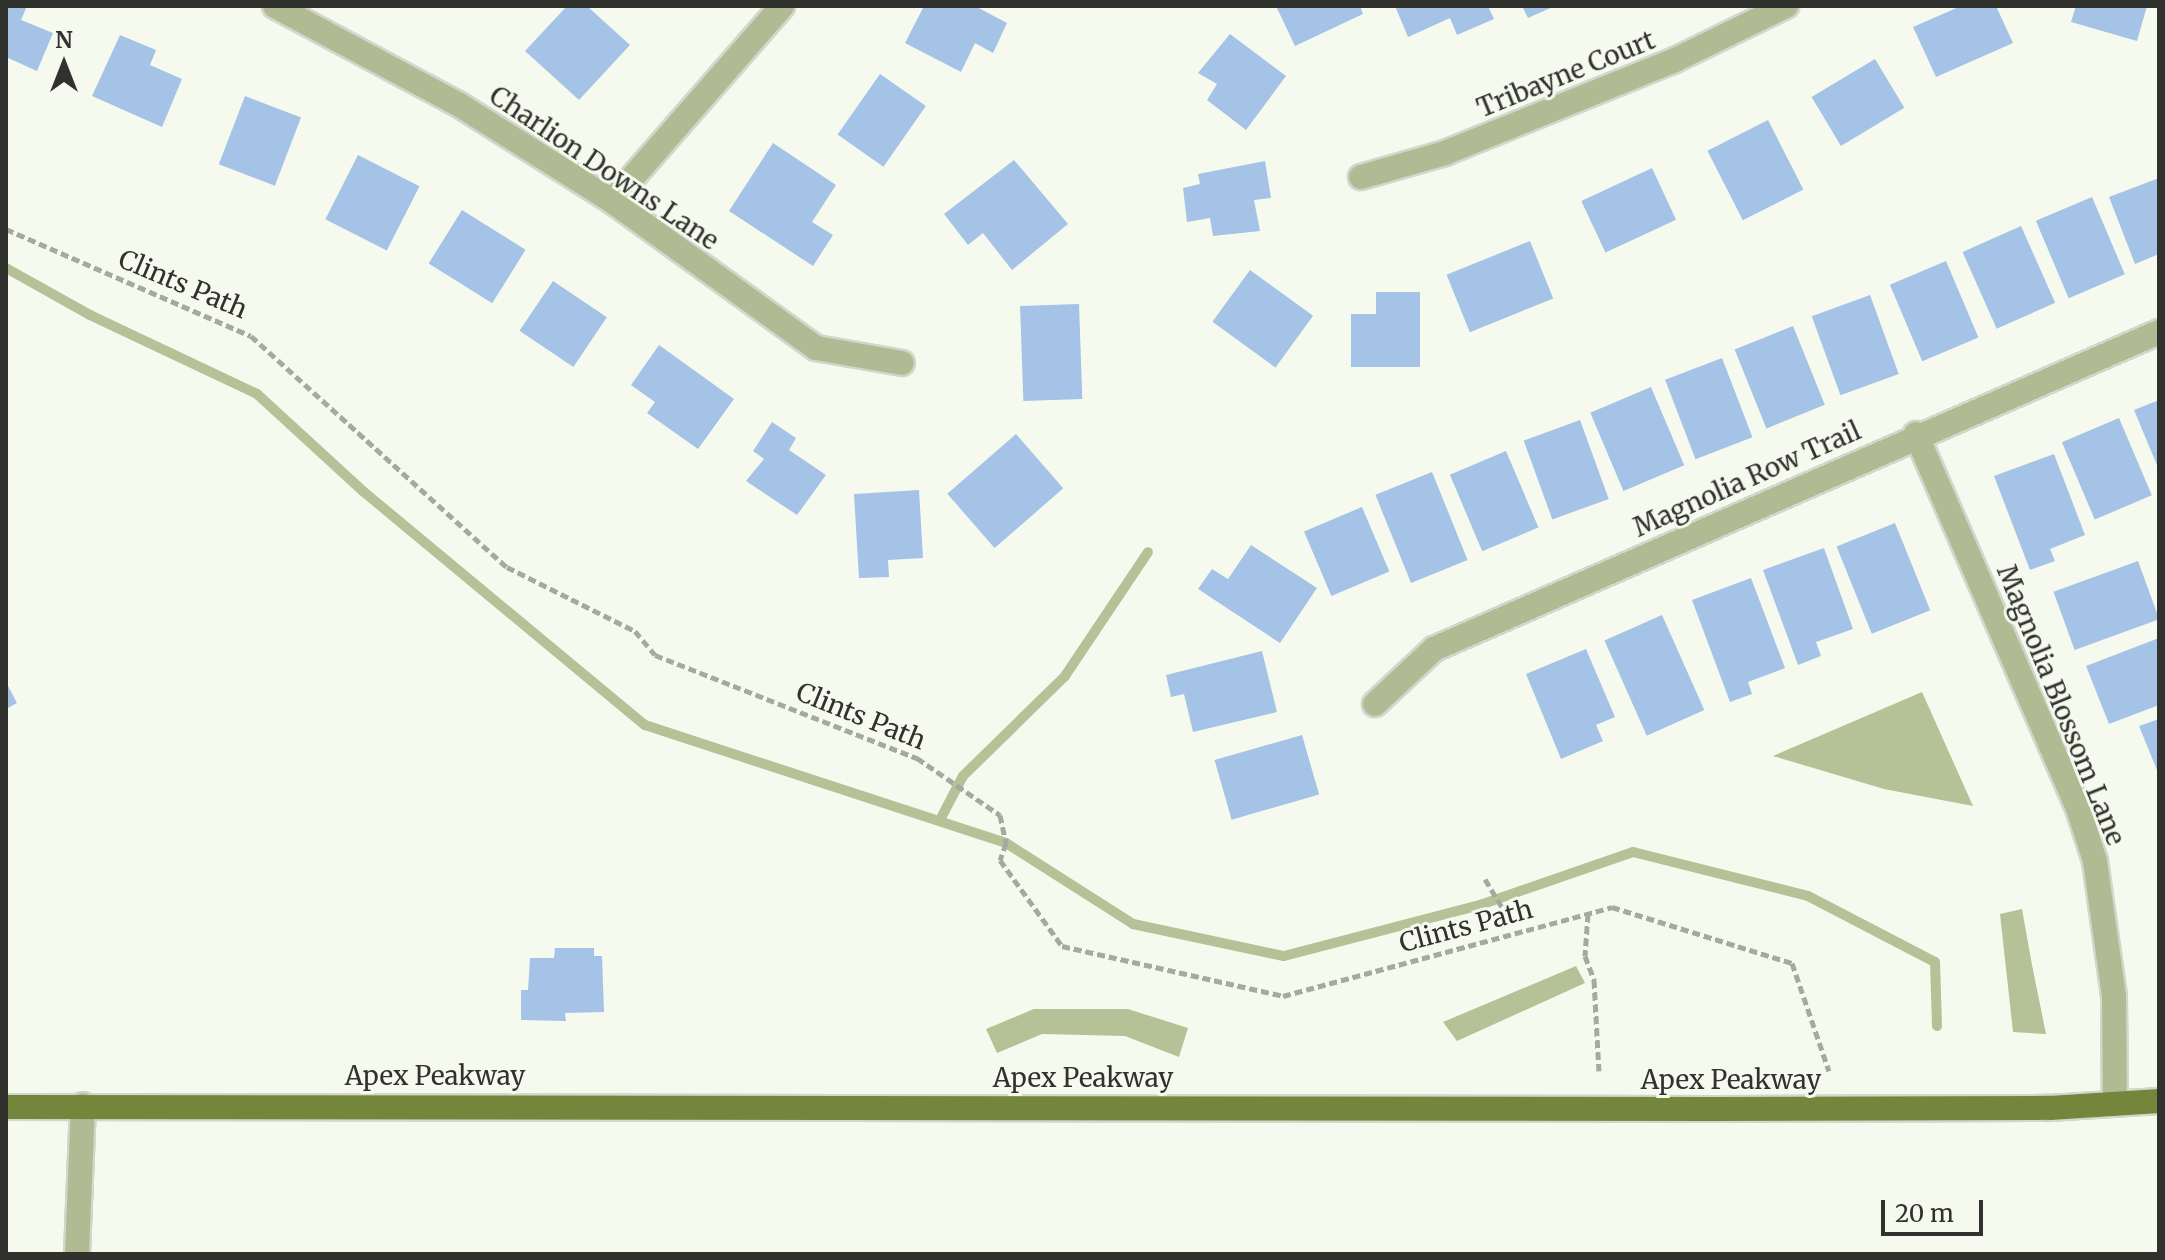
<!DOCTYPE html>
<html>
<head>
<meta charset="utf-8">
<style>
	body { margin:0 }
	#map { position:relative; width:2165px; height:1260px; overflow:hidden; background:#f6faee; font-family:Merriweather,serif }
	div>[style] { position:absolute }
	.water>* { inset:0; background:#b5c196 }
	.stream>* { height:10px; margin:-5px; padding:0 5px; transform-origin:5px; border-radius:5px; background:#b5c196 }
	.building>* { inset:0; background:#a4c3e6; transform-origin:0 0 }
	.path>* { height:5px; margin-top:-2.5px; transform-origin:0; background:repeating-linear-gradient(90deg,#a6a9a0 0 8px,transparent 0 12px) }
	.roads { filter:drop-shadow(2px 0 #d3d6cb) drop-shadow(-2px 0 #d3d6cb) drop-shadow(0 2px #d3d6cb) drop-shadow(0 -2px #d3d6cb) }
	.minor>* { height:24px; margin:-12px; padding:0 12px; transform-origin:12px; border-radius:12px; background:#b0bb94 }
	.major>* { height:24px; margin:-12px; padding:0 12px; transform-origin:12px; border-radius:12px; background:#74863b }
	span { translate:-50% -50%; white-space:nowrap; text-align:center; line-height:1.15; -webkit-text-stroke:6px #f6faee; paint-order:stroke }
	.street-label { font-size:26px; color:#31322e }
	.frame { position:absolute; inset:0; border:8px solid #31322e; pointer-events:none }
	.north { position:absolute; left:24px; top:24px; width:80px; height:80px; -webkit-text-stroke:6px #f6faee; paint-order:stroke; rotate:0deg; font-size:22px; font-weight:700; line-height:32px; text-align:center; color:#31322e }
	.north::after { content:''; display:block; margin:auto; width:28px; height:36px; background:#31322e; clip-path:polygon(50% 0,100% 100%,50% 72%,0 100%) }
	.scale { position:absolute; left:1881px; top:1200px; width:102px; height:36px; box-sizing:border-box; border:4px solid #31322e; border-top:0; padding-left:10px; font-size:24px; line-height:28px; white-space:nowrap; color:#31322e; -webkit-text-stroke:6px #f6faee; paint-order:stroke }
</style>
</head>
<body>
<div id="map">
	<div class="water">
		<div style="clip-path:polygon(1922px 692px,1973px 806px,1884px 789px,1773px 756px)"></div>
		<div style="clip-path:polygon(2022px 909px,2032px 965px,2046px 1034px,2013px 1032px,2000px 914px)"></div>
		<div style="clip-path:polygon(1576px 966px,1585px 983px,1457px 1041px,1443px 1022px)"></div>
		<div style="clip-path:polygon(1034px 1009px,1128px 1009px,1188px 1028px,1179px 1057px,1125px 1036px,1042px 1034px,997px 1053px,986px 1029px)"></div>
	</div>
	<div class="stream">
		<div style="left:6px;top:268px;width:96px;rotate:29.2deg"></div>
		<div style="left:90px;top:315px;width:185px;rotate:25.3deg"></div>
		<div style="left:257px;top:394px;width:145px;rotate:42.5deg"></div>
		<div style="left:364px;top:492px;width:365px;rotate:39.7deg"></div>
		<div style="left:645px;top:725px;width:380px;rotate:18.1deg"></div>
		<div style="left:1006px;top:843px;width:151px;rotate:32.5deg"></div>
		<div style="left:1133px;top:924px;width:154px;rotate:12deg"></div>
		<div style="left:1284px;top:956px;width:203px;rotate:-14.6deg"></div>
		<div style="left:1480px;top:905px;width:162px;rotate:-19.1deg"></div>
		<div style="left:1633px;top:852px;width:180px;rotate:14.1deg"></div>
		<div style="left:1808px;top:896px;width:143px;rotate:27.5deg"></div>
		<div style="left:1935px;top:962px;width:64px;rotate:88.2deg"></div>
		<div style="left:941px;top:818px;width:47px;rotate:-62.4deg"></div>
		<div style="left:963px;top:776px;width:143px;rotate:-44.4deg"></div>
		<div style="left:1065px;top:676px;width:149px;rotate:-56.2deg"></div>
	</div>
	<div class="building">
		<div style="clip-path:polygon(6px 6px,27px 6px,21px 20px,53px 33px,37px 71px,6px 57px)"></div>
		<div style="clip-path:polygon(567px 6px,587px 6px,630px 45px,579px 100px,525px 51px)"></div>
		<div style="clip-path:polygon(924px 6px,975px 6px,1007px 23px,993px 53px,975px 43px,961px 72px,905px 43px)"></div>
		<div style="clip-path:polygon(1276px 6px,1360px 6px,1363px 14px,1295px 46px)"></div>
		<div style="clip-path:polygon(1395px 6px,1488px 6px,1494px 19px,1457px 35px,1450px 18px,1408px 37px)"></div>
		<div style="clip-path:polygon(1522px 6px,1555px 6px,1528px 18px)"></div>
		<div style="clip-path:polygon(1961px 6px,1996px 6px,2013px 43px,1936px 77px,1913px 27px)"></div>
		<div style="clip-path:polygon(2076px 6px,2147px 6px,2137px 41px,2071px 22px)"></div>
		<div style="clip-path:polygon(1230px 34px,1286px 76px,1246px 130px,1207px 100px,1217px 84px,1198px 73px)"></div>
		<div style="clip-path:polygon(120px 35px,156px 50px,150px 65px,182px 79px,162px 127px,92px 96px)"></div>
		<div style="left:1875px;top:59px;width:57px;height:74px;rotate:59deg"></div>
		<div style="left:880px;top:74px;width:56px;height:74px;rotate:35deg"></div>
		<div style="left:245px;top:96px;width:60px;height:73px;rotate:21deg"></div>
		<div style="left:1768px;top:120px;width:78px;height:68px;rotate:63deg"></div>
		<div style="clip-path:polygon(773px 143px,836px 185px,812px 222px,833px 235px,813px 266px,729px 211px)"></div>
		<div style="left:358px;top:155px;width:69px;height:72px;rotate:27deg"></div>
		<div style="clip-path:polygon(1014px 160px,1068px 224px,1012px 270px,983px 233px,968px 245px,944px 214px)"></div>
		<div style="clip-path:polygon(1265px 161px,1271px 198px,1254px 200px,1260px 231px,1213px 236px,1210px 218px,1187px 222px,1183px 188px,1200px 184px,1198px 174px)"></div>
		<div style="left:1652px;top:168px;width:57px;height:78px;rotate:65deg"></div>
		<div style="clip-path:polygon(2159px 178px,2159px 254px,2135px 264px,2109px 197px)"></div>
		<div style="left:2092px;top:197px;width:84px;height:61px;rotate:67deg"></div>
		<div style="left:462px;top:210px;width:75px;height:63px;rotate:32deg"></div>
		<div style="left:2021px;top:226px;width:84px;height:64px;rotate:66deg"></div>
		<div style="left:1530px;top:241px;width:62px;height:90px;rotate:68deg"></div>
		<div style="left:1946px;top:261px;width:83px;height:61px;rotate:67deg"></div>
		<div style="left:1250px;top:270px;width:78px;height:64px;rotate:36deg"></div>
		<div style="left:553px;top:281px;width:65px;height:60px;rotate:34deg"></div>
		<div style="clip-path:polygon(1376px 292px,1420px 292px,1420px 367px,1351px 367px,1351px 314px,1376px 314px)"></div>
		<div style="left:1870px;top:295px;width:84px;height:62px;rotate:70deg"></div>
		<div style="left:1079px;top:304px;width:95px;height:59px;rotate:88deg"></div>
		<div style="left:1793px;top:326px;width:85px;height:63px;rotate:68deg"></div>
		<div style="clip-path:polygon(659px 345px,734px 399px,698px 449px,647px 413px,655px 402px,631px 385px)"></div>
		<div style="left:1722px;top:358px;width:85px;height:61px;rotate:69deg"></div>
		<div style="left:1651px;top:387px;width:85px;height:66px;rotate:67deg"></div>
		<div style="clip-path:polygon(2159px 400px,2159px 470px,2134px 410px)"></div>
		<div style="left:2119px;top:418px;width:84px;height:62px;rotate:67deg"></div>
		<div style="left:1580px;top:420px;width:84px;height:60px;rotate:70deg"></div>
		<div style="clip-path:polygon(772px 422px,796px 438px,789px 450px,826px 475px,797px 515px,746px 481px,764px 459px,753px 451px)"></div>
		<div style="left:1016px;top:434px;width:72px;height:91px;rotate:49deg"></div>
		<div style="left:1506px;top:451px;width:83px;height:61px;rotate:67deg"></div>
		<div style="clip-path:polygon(2054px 454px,2085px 535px,2050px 549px,2055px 561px,2030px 570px,1994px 476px)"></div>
		<div style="left:1432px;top:472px;width:95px;height:61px;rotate:68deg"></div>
		<div style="clip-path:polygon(919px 490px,923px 558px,888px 560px,889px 577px,859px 578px,854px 494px)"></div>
		<div style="left:1362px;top:507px;width:70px;height:63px;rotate:67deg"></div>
		<div style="left:1895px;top:523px;width:94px;height:63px;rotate:68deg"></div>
		<div style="clip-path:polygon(1251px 545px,1317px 588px,1280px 643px,1198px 589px,1212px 569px,1228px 579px)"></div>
		<div style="clip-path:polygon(1824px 548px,1853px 629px,1816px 642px,1821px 656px,1798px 665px,1763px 570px)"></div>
		<div style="left:2138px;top:561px;width:62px;height:90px;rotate:70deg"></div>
		<div style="clip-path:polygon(1751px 578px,1785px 668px,1748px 682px,1752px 694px,1730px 702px,1692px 600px)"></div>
		<div style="left:1662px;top:615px;width:104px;height:63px;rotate:66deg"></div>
		<div style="clip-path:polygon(2159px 638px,2159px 705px,2109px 724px,2086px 666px)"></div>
		<div style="clip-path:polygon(1586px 649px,1615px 717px,1596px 725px,1603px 741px,1561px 759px,1526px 674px)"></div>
		<div style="clip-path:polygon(1262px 651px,1277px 712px,1193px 732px,1184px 694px,1171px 697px,1166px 675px)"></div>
		<div style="clip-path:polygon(6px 682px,17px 703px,6px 709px)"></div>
		<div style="clip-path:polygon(2159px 719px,2159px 775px,2139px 726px)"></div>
		<div style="left:1302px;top:735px;width:62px;height:91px;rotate:74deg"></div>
		<div style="clip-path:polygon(555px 948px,594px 948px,594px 956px,602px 956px,604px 1012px,565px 1013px,566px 1021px,521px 1020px,521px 990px,528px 990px,530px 958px,554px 958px)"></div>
	</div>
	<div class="path">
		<div style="left:6px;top:229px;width:267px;rotate:23.6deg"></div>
		<div style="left:251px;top:336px;width:345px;rotate:42.1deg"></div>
		<div style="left:507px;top:567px;width:143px;rotate:26.6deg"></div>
		<div style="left:635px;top:631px;width:31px;rotate:50deg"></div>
		<div style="left:655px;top:655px;width:282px;rotate:21.5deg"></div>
		<div style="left:917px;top:758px;width:101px;rotate:34.5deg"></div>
		<div style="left:1000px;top:815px;width:29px;rotate:78deg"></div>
		<div style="left:1006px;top:843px;width:18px;rotate:109deg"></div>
		<div style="left:1000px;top:860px;width:106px;rotate:54.2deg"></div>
		<div style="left:1062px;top:946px;width:227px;rotate:12.7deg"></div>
		<div style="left:1283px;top:996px;width:341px;rotate:-15.1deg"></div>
		<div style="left:1612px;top:907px;width:189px;rotate:17.3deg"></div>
		<div style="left:1792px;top:963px;width:114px;rotate:71.1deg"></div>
		<div style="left:1485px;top:879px;width:47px;rotate:59deg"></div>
		<div style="left:1588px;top:914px;width:42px;rotate:94.1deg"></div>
		<div style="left:1585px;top:956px;width:26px;rotate:69deg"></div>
		<div style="left:1594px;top:980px;width:91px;rotate:86.9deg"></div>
	</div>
	<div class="roads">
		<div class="minor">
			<div style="left:275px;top:6px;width:208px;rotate:28.2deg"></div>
			<div style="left:458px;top:104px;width:182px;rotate:32.2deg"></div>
			<div style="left:612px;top:201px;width:251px;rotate:35.8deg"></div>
			<div style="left:816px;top:348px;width:87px;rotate:9.9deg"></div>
			<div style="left:1361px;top:177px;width:87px;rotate:-15.9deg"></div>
			<div style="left:1445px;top:153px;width:246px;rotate:-22deg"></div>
			<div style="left:1673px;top:61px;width:126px;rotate:-26deg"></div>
			<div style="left:612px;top:201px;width:259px;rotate:-48.9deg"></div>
			<div style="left:1916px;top:434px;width:408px;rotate:66.6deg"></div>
			<div style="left:2078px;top:808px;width:56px;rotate:72.2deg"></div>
			<div style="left:2095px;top:861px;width:137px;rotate:82deg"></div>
			<div style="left:2114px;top:997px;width:107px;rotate:89.5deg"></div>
			<div style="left:1375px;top:704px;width:81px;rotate:-43deg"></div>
			<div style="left:1434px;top:649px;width:791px;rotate:-23.62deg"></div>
			<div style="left:77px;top:1254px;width:149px;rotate:-87.7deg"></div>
		</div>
		<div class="major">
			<div style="left:6px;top:1107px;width:1709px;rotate:0.07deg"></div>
			<div style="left:1715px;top:1109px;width:335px;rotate:-0.2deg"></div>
			<div style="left:2050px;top:1108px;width:109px;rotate:-3.7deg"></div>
		</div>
	</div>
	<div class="street-label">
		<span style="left:1566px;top:74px;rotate:-22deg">Tribayne Court</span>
		<span style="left:604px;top:168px;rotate:34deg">Charlion Downs Lane</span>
		<span style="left:183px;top:284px;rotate:23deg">Clints Path</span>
		<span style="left:1747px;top:479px;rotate:-24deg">Magnolia Row Trail</span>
		<span style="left:2061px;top:705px;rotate:68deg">Magnolia Blossom Lane</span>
		<span style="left:861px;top:716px;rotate:22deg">Clints Path</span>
		<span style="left:1466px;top:926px;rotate:-15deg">Clints Path</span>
		<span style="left:435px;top:1076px">Apex Peakway</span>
		<span style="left:1083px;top:1078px">Apex Peakway</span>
		<span style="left:1731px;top:1080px">Apex Peakway</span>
	</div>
	<div class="frame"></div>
	<div class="north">N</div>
	<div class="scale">20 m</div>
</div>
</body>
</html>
